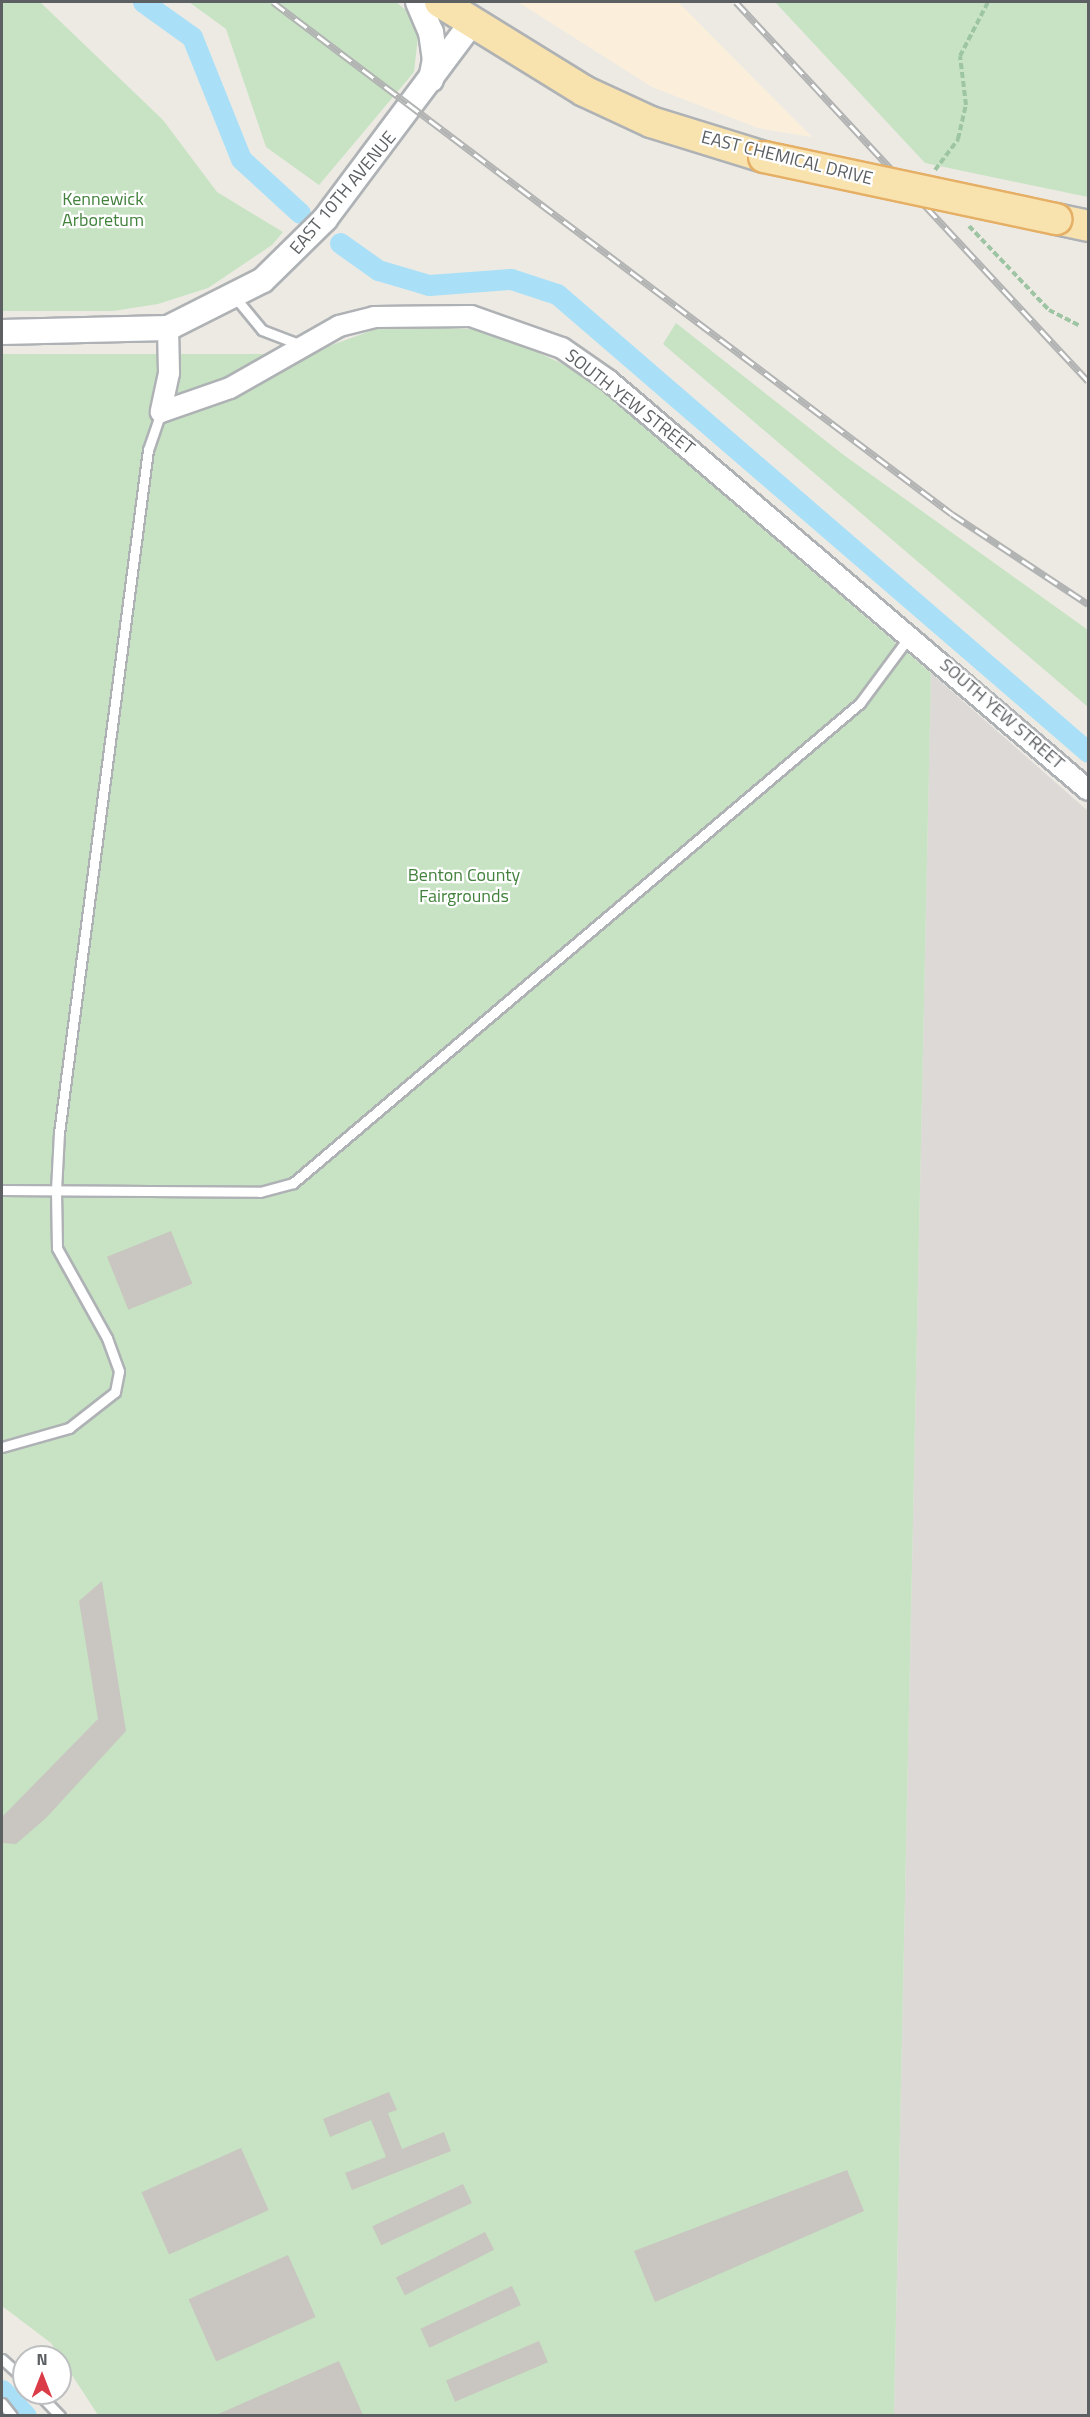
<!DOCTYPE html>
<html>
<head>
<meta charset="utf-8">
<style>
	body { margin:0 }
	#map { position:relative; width:1090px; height:2417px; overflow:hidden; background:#edeae4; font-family:"Titillium Web",sans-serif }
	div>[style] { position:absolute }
	.commercial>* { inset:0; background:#fbefdb }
	.industrial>* { inset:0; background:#dcd9d6 }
	.green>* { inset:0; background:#c7e3c3 }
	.canal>* { height:21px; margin:-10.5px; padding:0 10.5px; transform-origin:10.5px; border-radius:10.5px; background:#aae0f7 }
	.building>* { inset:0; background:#c9c5c0; transform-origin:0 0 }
	.path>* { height:4px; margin-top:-2px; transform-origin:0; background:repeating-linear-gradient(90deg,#9ec5a3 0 6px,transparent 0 9px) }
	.roads { filter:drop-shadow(2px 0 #afb2b5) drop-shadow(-2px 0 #afb2b5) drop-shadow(0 2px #afb2b5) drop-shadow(0 -2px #afb2b5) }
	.service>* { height:9px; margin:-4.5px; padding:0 4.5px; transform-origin:4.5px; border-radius:4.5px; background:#fff }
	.minor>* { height:20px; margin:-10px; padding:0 10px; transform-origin:10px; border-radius:10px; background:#fff }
	.tertiary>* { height:24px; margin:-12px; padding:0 12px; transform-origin:12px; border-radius:12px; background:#fff }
	.primary>* { height:30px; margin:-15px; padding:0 15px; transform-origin:15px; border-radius:15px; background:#f8e2ae }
	.rail>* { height:7px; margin-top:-3.5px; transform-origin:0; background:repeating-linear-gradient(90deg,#fff 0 14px,#b2b3b3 0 28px); box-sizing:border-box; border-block:2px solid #b2b3b3 }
	.bridges { filter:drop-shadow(2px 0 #e5af65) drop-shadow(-2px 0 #e5af65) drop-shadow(0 2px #e5af65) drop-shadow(0 -2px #e5af65) }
	.primary-bridge>* { height:30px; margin:-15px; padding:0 15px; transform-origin:15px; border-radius:15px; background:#f8e2ae }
	span { translate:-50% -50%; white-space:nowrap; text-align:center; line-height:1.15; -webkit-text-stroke:4.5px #fff; paint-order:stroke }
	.street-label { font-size:18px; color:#5c6063 }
	.park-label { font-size:18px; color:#43823d }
	.frame { position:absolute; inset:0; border:3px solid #5c6063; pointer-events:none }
	.north { position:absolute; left:12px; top:2345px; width:60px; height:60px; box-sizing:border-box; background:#fff; border:2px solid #bebfc1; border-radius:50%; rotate:0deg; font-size:16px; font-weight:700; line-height:24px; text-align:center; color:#5c6063 }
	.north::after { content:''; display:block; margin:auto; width:21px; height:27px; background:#da3d47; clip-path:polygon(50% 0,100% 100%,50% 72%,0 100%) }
</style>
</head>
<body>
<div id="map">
	<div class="commercial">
		<div style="clip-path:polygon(518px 2px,678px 2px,812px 137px,758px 128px,652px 87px)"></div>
	</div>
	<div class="industrial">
		<div style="clip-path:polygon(931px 673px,1088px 811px,1088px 2415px,894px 2416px)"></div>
	</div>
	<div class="green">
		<div style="clip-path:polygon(2px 2px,41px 3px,163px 120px,217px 192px,283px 232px,272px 245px,208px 288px,158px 304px,113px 311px,2px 311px)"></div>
		<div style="clip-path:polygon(189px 2px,396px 2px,407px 11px,418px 36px,414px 72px,319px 185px,266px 147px,226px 29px)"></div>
		<div style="clip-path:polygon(775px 2px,1088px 2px,1088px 197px,925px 163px)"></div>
		<div style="clip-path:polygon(676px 323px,845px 456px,1088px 630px,1088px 707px,663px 344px)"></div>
		<div style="clip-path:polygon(387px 325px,489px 330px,578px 371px,931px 673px,894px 2415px,98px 2415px,51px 2343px,2px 2306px,2px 354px,307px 354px)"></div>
	</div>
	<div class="canal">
		<div style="left:143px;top:2px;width:60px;rotate:35.5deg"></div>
		<div style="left:192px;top:37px;width:131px;rotate:68.1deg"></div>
		<div style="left:241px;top:159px;width:80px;rotate:42.5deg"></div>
		<div style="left:340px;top:243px;width:47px;rotate:35.4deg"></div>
		<div style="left:378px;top:270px;width:53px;rotate:16.4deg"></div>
		<div style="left:429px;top:285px;width:82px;rotate:-4.2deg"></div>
		<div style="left:511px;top:279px;width:48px;rotate:18.1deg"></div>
		<div style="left:557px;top:294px;width:701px;rotate:40.78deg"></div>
		<div style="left:2px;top:2390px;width:35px;rotate:47deg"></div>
	</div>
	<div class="building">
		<div style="left:171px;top:1231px;width:57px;height:69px;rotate:68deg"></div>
		<div style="clip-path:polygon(102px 1581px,126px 1731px,46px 1818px,16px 1844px,2px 1843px,2px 1817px,98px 1719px,79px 1601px)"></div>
		<div style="clip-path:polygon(389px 2092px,397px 2110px,388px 2113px,402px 2149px,444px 2132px,451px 2151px,352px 2190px,345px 2173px,386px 2157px,371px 2120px,330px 2137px,323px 2119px)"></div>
		<div style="left:241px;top:2148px;width:68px;height:109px;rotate:66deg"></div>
		<div style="clip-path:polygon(847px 2170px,864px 2211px,655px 2302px,634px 2251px)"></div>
		<div style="left:463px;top:2184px;width:21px;height:100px;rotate:65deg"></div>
		<div style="left:485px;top:2232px;width:20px;height:100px;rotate:63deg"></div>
		<div style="left:288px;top:2255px;width:68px;height:109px;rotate:66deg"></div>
		<div style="left:512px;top:2286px;width:21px;height:101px;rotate:65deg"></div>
		<div style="left:539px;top:2341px;width:23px;height:101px;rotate:67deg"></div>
		<div style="clip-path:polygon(339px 2361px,363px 2415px,216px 2415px)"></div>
	</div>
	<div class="path">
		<div style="left:935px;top:170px;width:39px;rotate:-53deg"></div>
		<div style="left:958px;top:139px;width:35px;rotate:-77deg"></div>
		<div style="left:966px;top:105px;width:49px;rotate:-97deg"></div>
		<div style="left:960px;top:56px;width:61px;rotate:-62.6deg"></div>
		<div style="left:969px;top:226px;width:116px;rotate:46.4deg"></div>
		<div style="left:1049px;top:310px;width:34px;rotate:27deg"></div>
	</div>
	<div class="roads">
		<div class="service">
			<div style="left:234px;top:296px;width:44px;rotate:50.5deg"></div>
			<div style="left:262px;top:330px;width:42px;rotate:21deg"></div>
			<div style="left:2px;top:1190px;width:258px;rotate:0.4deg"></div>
			<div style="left:260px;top:1192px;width:34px;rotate:-15deg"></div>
			<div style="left:293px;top:1183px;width:743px;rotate:-40.25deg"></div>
			<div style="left:860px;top:703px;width:82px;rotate:-53.4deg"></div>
			<div style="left:2px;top:1447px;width:70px;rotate:-15.8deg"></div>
			<div style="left:69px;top:1428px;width:58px;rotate:-38deg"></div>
			<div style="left:115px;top:1392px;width:21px;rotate:-79deg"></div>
			<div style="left:119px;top:1371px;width:35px;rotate:-110deg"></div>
			<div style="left:107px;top:1338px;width:103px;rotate:-119.1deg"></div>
			<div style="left:57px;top:1248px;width:58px;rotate:-91deg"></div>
			<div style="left:56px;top:1190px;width:57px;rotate:-87deg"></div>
			<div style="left:59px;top:1133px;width:689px;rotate:-82.58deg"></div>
			<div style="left:148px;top:450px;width:40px;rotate:-71.1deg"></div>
			<div style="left:2px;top:2359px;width:30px;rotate:42deg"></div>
			<div style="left:38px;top:2393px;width:32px;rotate:46deg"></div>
			<div style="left:2px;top:2403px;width:16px;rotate:52deg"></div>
		</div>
		<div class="minor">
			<div style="left:168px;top:328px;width:45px;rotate:88.7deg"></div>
			<div style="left:169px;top:373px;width:40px;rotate:102deg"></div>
			<div style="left:161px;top:412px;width:73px;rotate:-19.2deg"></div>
			<div style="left:230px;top:388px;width:125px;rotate:-29.6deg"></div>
			<div style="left:339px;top:326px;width:36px;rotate:-14deg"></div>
			<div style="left:374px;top:317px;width:97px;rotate:-0.6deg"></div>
			<div style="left:471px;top:316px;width:96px;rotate:19.4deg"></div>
			<div style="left:562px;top:348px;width:56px;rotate:34.8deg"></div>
			<div style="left:608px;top:380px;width:631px;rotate:40.5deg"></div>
		</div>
		<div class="tertiary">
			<div style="left:418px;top:2px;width:33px;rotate:67deg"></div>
			<div style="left:431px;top:32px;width:27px;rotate:82deg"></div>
			<div style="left:435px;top:59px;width:21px;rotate:101deg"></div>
			<div style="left:2px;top:332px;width:166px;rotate:-1.4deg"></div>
			<div style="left:168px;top:328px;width:106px;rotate:-26.8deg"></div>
			<div style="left:263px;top:280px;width:87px;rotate:-44.5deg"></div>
			<div style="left:325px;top:219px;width:244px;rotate:-53.2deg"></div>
		</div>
		<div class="primary">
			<div style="left:440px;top:2px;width:169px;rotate:31.7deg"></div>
			<div style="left:584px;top:91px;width:74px;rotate:24.8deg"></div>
			<div style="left:651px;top:122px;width:118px;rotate:17.2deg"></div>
			<div style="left:1056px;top:219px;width:33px;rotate:12deg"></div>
		</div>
	</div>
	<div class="rail">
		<div style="left:273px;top:2px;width:850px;rotate:37.02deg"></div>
		<div style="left:952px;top:514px;width:163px;rotate:33.5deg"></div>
		<div style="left:736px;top:2px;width:517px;rotate:47.12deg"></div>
	</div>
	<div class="bridges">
		<div class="primary-bridge">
			<div style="left:764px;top:157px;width:299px;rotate:12deg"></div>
		</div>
	</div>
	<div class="street-label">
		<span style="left:787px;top:158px;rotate:14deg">EAST CHEMICAL DRIVE</span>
		<span style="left:343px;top:193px;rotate:-50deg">EAST 10TH AVENUE</span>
		<span style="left:630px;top:402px;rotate:38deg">SOUTH YEW STREET</span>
		<span style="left:1002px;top:714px;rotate:41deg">SOUTH YEW STREET</span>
	</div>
	<div class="park-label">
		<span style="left:103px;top:210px">Kennewick<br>Arboretum</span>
		<span style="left:464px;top:886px">Benton County<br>Fairgrounds</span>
	</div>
	<div class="frame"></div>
	<div class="north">N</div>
</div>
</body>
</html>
